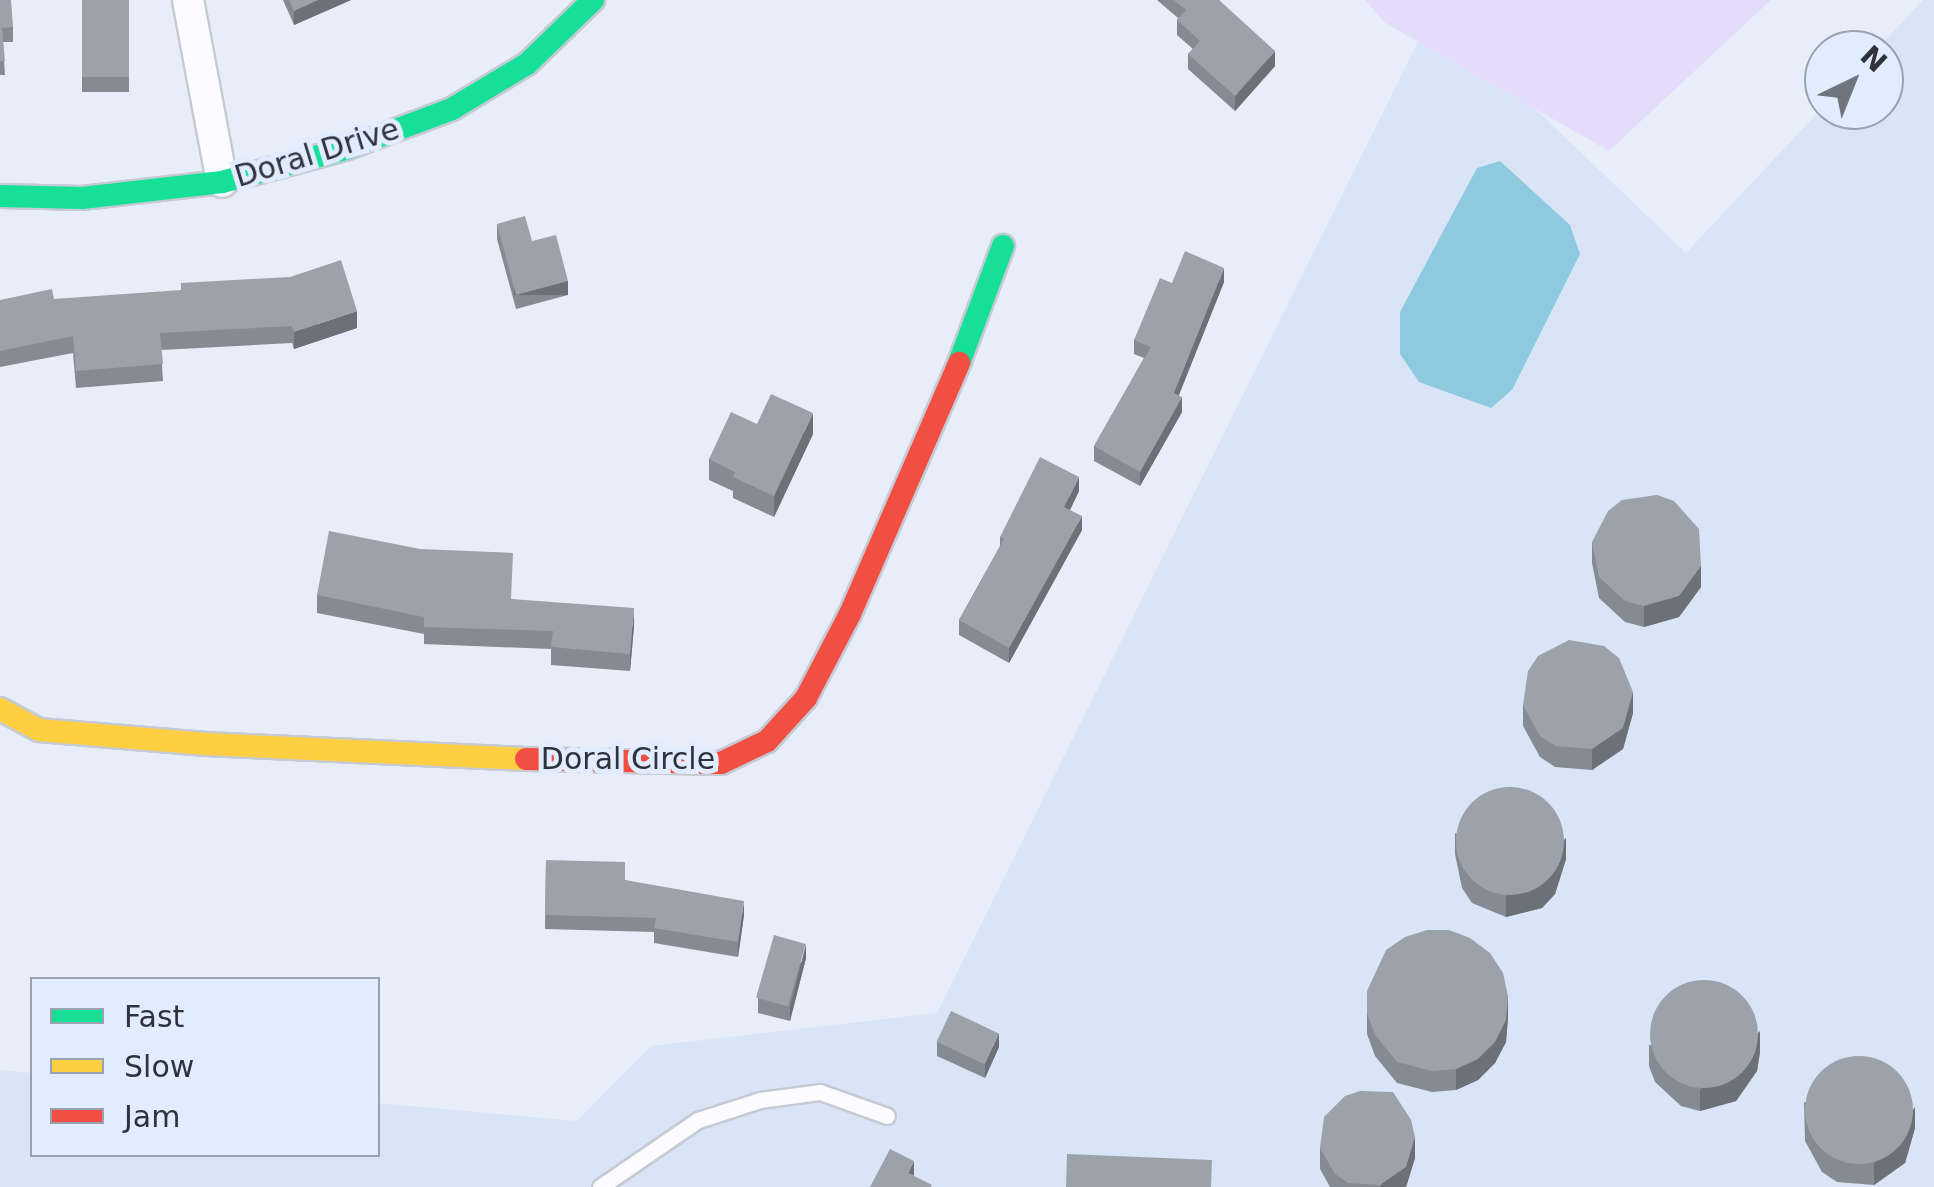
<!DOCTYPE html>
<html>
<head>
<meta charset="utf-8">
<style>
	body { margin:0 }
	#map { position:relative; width:1934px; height:1187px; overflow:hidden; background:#e8eef9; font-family:"DejaVu Sans",sans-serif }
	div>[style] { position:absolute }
	.built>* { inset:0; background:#dae4f7 }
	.green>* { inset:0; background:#e5dcfb }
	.water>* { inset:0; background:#8ecadf }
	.roads { filter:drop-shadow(2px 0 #c5cad4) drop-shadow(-2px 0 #c5cad4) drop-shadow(0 2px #c5cad4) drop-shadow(0 -2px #c5cad4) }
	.lane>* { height:15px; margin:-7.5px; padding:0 7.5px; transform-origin:7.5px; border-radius:7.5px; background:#fcfcfe }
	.street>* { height:30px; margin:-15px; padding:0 15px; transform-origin:15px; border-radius:15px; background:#fcfcfe }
	.fast>* { height:22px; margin:-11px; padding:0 11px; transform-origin:11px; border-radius:11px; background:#16e098 }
	.slow>* { height:22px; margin:-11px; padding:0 11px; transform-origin:11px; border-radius:11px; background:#ffcf43 }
	.jam>* { height:22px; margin:-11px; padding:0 11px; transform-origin:11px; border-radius:11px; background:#f24e42 }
	.wall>* { inset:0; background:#858b92; transform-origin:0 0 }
	.shaded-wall>* { inset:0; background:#6c7177; transform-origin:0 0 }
	.building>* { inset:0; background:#9ba2aa; transform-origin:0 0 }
	.round { border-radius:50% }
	span { translate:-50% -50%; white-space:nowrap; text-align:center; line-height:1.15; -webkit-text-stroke:10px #e2ecff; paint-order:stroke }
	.street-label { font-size:30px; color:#2e323c }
	.legend { position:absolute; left:30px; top:977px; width:350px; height:180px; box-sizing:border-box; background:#e2ecff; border:2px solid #9aa2b1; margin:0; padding:12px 18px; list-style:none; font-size:30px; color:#2e323c }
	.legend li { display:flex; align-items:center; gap:20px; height:50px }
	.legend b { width:50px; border:2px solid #9aa2b1 }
	.north { position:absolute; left:1804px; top:30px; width:100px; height:100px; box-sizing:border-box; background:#e2ecff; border:2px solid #9aa2b1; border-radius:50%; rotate:43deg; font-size:28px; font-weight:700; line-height:40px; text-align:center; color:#2e323c }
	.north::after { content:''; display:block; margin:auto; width:35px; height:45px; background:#6f747e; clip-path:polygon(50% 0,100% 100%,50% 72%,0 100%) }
</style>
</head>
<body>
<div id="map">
	<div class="built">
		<div style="clip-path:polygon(1923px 0,1934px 0,1934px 1187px,0 1187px,0 1070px,32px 1073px,32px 1154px,378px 1154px,378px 1103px,577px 1121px,651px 1046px,937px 1013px,1433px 11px,1686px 253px,1824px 106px,1824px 110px,1884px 110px,1884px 50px,1876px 50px)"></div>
	</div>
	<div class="green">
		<div style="clip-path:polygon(1365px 0,1771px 0,1609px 151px,1385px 23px)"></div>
	</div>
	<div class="water">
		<div style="clip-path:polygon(1500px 161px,1570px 225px,1580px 254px,1512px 390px,1491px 408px,1419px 382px,1400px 354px,1400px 312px,1477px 168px)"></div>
	</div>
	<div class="roads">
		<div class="lane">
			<div style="left:600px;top:1187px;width:119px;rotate:-34.4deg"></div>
			<div style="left:698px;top:1120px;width:65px;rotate:-17.9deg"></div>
			<div style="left:760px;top:1100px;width:61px;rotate:-7.6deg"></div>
			<div style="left:820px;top:1092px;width:71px;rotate:19.7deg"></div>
		</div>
		<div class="street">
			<div style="left:188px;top:0;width:185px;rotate:79.4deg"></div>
		</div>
		<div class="fast">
			<div style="left:0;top:196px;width:82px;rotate:1.4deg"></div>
			<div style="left:82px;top:198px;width:141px;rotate:-6.5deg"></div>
			<div style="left:222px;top:182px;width:127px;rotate:-15deg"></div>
			<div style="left:345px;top:149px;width:114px;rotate:-20.5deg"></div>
			<div style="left:452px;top:109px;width:87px;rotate:-31deg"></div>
			<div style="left:527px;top:64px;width:92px;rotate:-44.1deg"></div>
			<div style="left:959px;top:363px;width:125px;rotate:-69.4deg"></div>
		</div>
		<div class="slow">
			<div style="left:0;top:709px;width:44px;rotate:28.3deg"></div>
			<div style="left:39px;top:730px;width:168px;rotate:4.8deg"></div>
			<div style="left:206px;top:744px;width:320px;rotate:2.7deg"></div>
		</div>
		<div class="jam">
			<div style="left:526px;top:759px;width:195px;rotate:1.2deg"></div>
			<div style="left:721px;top:763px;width:51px;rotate:-25.6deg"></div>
			<div style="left:767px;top:741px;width:58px;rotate:-47.8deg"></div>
			<div style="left:806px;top:698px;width:95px;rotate:-62.4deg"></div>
			<div style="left:850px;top:614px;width:274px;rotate:-66.5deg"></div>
		</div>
	</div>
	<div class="wall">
		<div style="clip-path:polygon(0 0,13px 27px,13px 42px,3px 42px,5px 75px,0 75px)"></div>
		<div style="left:82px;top:0;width:47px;height:92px"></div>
		<div style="clip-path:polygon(283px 0,351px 0,294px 25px)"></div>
		<div style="clip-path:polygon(1157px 0,1219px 0,1275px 66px,1235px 111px,1188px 69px,1188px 54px,1193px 49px,1177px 35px,1177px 20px,1178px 18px)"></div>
		<div style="clip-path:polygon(497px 224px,532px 241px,568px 295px,516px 309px,497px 239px)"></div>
		<div style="clip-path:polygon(1224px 282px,1179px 395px,1182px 412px,1140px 486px,1094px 461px,1094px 446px,1144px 358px,1134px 354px,1134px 340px,1172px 283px)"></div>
		<div style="clip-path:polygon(54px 299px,357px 328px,294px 349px,292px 343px,161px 350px,163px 381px,76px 388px,73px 353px,0 367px,0 300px)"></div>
		<div style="clip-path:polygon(757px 424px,813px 434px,774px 517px,733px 498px,733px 491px,709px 480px,709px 459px)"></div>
		<div style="clip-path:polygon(1079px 491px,1070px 510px,1082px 530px,1009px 663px,959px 635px,959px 620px,1000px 546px,1000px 537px)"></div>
		<div style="clip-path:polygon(1592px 542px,1701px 587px,1679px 617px,1644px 627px,1625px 622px,1599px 598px,1592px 563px)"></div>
		<div style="clip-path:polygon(317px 595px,512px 599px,634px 626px,630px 671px,551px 665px,551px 649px,424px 644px,424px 634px,317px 613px)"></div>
		<div style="clip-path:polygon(1523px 705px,1633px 713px,1623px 749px,1592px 770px,1555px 767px,1540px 757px,1523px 726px)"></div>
		<div style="clip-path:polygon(1455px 833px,1566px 859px,1555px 894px,1542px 908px,1506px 917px,1472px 903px,1462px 888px,1455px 854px)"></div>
		<div style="clip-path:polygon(546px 860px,625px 880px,744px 915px,738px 957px,654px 943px,654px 932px,545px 929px)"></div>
		<div style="clip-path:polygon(806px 958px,790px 1021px,758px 1013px,758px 998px)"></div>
		<div style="clip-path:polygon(1367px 991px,1508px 1017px,1506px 1042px,1495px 1063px,1478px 1080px,1456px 1090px,1432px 1092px,1397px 1083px,1375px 1056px,1367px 1034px)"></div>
		<div style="clip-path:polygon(937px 1042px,999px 1047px,985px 1078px,937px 1056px)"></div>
		<div style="clip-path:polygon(1649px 1045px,1760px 1052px,1757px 1071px,1736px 1101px,1700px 1111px,1681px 1106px,1655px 1082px,1649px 1066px)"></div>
		<div style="clip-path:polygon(1804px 1102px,1915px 1128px,1905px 1163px,1874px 1185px,1837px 1182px,1822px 1172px,1805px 1141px)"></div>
		<div style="clip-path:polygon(1320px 1148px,1415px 1158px,1406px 1187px,1330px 1187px,1320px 1169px)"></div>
	</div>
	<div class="shaded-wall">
		<div style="clip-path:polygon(318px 0,351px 0,294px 25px,294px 11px)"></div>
		<div style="clip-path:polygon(1275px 51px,1275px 66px,1235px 111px,1235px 96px)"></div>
		<div style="clip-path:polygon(1224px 268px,1224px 282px,1174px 407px,1174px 393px)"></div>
		<div style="left:568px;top:281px;width:14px;height:54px;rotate:90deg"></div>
		<div style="clip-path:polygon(357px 311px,357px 328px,294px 349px,294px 332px)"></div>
		<div style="clip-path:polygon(1182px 397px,1182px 412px,1140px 486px,1140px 472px)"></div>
		<div style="clip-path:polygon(813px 413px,813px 434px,774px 517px,774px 496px)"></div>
		<div style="clip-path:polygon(1079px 477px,1079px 491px,1064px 522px,1064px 507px)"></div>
		<div style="clip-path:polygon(1082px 516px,1082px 530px,1009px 663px,1009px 648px)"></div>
		<div style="clip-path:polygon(1701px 566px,1701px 587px,1679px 617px,1644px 627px,1644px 606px)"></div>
		<div style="clip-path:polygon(634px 608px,634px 626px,630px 671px,630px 654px)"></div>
		<div style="clip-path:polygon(1633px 692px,1633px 713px,1623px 749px,1592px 770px,1592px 749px)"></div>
		<div style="clip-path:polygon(1566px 838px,1566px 859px,1555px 894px,1542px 908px,1506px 917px,1506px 896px)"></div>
		<div style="clip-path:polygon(744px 901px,744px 915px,738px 957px,738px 942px)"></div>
		<div style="clip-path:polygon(806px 944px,806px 958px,790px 1021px,790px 1007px)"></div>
		<div style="clip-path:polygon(1508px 996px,1508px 1017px,1506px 1042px,1495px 1063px,1478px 1080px,1456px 1090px,1456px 1069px)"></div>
		<div style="clip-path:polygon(1760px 1031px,1760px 1052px,1757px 1071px,1736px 1101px,1700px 1111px,1700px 1090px)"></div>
		<div style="clip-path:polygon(999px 1033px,999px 1047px,985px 1078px,985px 1064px)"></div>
		<div style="clip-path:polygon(1915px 1107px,1915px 1128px,1905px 1163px,1874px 1185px,1874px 1164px)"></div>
		<div style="clip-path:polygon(1415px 1137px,1415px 1158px,1406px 1187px,1380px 1187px)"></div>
		<div style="clip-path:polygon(914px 1161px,914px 1176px,908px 1173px)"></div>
	</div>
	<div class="building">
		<div style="clip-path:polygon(0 0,11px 0,13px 27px,2px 28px,5px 61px,0 61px)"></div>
		<div style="left:82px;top:0;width:47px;height:77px"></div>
		<div style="clip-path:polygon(289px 0,318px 0,294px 11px)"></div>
		<div style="clip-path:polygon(1174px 0,1219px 0,1275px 51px,1235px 96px,1188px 54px,1200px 41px,1177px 20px,1186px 10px)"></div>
		<div style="clip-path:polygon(525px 216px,532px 241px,556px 235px,568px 281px,516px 295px,497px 224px)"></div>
		<div style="clip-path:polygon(1185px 251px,1224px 268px,1174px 393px,1182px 397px,1140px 472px,1094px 446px,1151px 347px,1134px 340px,1160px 278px,1172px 283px)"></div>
		<div style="clip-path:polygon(341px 260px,357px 311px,294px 332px,292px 326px,160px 333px,163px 364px,76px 371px,73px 336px,0 351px,0 300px,52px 289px,54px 299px,181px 290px,181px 283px,290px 277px)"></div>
		<div style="clip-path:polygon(771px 394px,813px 413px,774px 496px,733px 477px,735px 472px,709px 459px,731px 412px,757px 424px)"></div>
		<div style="clip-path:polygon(1040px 457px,1079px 477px,1064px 507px,1082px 516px,1009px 648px,959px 620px,1004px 539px,1000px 537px)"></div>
		<div style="clip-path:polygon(1657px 495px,1674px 501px,1699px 529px,1701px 566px,1679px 596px,1644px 606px,1625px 601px,1599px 577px,1592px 542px,1608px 511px,1622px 500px)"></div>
		<div style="clip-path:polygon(329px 531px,420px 549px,513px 553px,511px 599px,634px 608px,630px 654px,551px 647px,553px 631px,424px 627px,424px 617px,317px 595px)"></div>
		<div style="clip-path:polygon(1569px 640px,1604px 646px,1619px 658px,1633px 692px,1623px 728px,1592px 749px,1555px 746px,1540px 736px,1523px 705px,1528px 671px,1538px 656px)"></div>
		<div class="round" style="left:1456px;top:787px;width:108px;height:108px"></div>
		<div style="clip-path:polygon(546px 860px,625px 862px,625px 880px,744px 901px,738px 942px,654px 928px,656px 918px,545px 915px)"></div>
		<div style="clip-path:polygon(1427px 930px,1449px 930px,1470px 938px,1490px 953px,1503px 973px,1508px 996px,1506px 1020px,1495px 1042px,1478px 1059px,1456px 1069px,1432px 1071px,1397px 1062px,1375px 1035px,1367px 1013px,1367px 991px,1386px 950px,1405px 937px)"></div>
		<div style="left:774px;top:935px;width:33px;height:65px;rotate:16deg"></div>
		<div class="round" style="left:1650px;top:980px;width:108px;height:108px"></div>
		<div style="left:951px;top:1011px;width:53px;height:34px;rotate:25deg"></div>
		<div class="round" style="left:1805px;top:1056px;width:108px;height:108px"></div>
		<div style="clip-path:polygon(1360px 1091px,1393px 1092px,1411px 1120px,1415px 1137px,1406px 1167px,1380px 1185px,1348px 1183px,1335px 1174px,1320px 1148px,1324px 1117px,1345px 1096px)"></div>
		<div style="clip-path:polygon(890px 1149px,914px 1161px,908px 1173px,932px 1185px,931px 1187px,870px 1187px)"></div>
		<div style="clip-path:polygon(1067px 1154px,1212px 1160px,1211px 1187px,1066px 1187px)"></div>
	</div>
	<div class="street-label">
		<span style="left:317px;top:153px;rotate:-17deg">Doral Drive</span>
		<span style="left:628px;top:759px">Doral Circle</span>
	</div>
	<ul class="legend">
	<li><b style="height:12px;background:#16e098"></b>Fast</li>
	<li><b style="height:12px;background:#ffcf43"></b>Slow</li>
	<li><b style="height:12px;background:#f24e42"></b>Jam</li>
	</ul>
	<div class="north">N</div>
</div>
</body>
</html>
